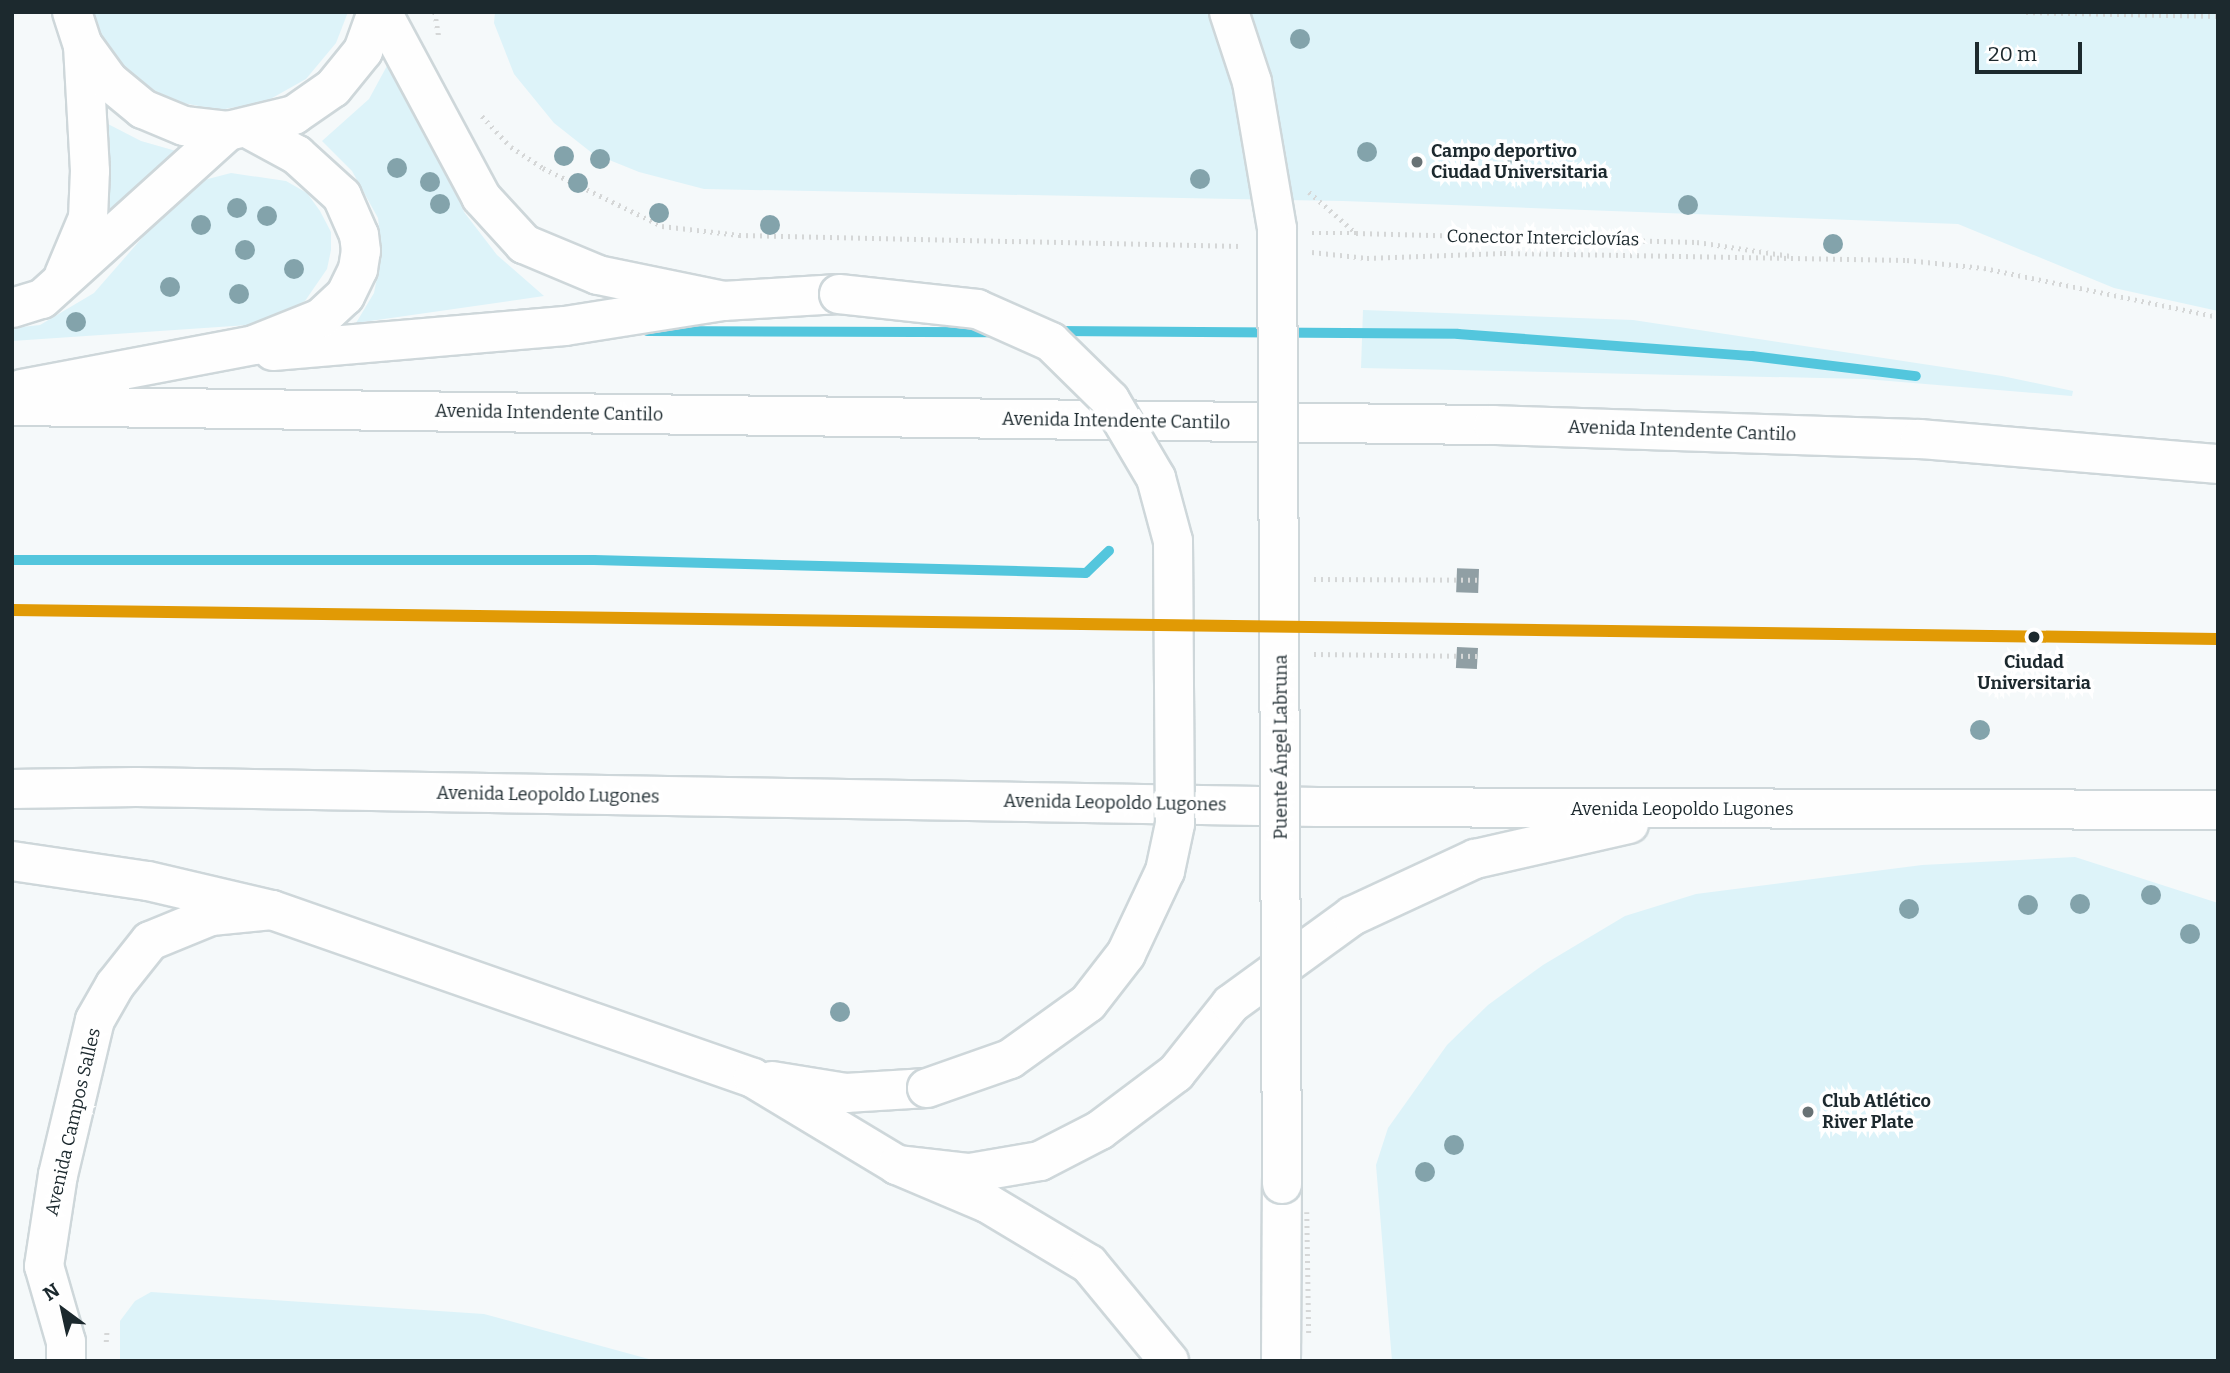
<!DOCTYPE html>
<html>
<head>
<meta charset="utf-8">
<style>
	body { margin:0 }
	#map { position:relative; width:2230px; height:1373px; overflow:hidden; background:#f5f9fa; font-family:Bitter,serif }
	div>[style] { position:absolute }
	.green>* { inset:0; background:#ddf3f9 }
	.stream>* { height:10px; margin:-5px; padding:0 5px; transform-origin:5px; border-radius:5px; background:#53c6dd }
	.building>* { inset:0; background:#909fa4; transform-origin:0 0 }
	.path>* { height:4.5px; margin-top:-2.25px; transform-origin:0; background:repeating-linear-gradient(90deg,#d5d7d7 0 2px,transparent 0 7px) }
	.roads { filter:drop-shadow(2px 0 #ced7da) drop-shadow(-2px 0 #ced7da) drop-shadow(0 2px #ced7da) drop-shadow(0 -2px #ced7da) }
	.minor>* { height:38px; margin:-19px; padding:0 19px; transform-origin:19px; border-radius:19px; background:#fefefe }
	.major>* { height:38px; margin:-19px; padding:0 19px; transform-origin:19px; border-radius:19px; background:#fefefe }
	.highway>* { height:38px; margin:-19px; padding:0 19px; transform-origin:19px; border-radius:19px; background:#fefefe }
	.path-bridge>* { height:4.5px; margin-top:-2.25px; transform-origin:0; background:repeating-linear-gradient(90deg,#d5d7d7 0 2px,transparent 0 7px) }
	.bridges { filter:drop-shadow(2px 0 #ced7da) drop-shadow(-2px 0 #ced7da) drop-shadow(0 2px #ced7da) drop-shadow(0 -2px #ced7da) }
	.major-bridge>* { height:38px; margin:-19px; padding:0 19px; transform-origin:19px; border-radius:19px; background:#fefefe }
	.rail-1>* { height:12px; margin:-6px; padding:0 6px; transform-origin:6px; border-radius:6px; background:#e19a05 }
	.trees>* { width:20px; height:20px; margin:-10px; border-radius:50%; background:#83a3ab }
	.dots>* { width:19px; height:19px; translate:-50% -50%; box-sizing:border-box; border:4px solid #fff; border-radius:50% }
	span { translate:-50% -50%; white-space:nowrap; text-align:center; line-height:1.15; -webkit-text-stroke:7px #fff; paint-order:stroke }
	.poi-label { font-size:18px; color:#1c292e; font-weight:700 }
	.left { translate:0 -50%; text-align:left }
	.street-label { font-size:18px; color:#1c292e }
	.stop-label { font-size:18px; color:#1c292e; font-weight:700 }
	.frame { position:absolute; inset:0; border:14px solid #1c292e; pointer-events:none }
	.north { position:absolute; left:28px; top:1275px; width:70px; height:70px; -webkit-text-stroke:5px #fff; paint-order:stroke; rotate:327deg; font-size:19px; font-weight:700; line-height:28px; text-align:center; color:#1c292e }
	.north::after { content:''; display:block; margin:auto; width:24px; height:32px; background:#1c292e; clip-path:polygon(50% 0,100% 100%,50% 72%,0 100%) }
	.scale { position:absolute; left:1975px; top:42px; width:107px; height:32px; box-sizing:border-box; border:4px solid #1c292e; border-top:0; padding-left:9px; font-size:21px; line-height:24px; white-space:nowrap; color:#1c292e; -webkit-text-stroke:5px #fff; paint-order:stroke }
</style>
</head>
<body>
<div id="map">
	<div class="green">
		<div style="clip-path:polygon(92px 12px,348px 12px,336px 43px,306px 79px,265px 102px,219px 110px,173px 101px,132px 77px,102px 42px)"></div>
		<div style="clip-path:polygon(495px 12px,2218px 12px,2218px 311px,2114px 288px,1958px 224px,1343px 201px,704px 189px,639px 172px,592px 153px,554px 123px,514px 74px,494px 23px)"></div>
		<div style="clip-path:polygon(388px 64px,436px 141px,464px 212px,497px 255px,544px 296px,356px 323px,374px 293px,382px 252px,378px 218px,352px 171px,322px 141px,369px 99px)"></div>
		<div style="clip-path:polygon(106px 123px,141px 141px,176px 151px,106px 214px)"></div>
		<div style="clip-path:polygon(231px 173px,286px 181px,307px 193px,320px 211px,331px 232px,331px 250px,327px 269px,305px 301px,263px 324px,12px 341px,12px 328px,40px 325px,94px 293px,176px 199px,204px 180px)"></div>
		<div style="clip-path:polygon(1363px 310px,1633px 320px,2002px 376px,2073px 391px,2072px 396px,1865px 379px,1361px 368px)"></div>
		<div style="clip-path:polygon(2075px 857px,2218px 903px,2218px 1361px,1392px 1361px,1376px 1165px,1388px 1128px,1447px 1045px,1488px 1005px,1543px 965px,1625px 916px,1696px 894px,1922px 865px)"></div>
		<div style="clip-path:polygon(151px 1292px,484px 1314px,656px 1361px,120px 1361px,120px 1321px,135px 1301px)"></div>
	</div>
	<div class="stream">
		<div style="left:647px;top:331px;width:348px;rotate:0.2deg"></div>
		<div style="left:1056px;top:331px;width:402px;rotate:0.4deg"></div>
		<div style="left:1458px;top:334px;width:295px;rotate:4.3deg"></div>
		<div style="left:1752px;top:356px;width:165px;rotate:7deg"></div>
		<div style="left:12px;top:560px;width:582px"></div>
		<div style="left:594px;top:560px;width:492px;rotate:1.5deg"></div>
		<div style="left:1086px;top:573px;width:32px;rotate:-44deg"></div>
	</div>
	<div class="building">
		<div style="left:1479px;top:569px;width:24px;height:22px;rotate:92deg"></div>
		<div style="left:1457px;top:647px;width:21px;height:21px;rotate:3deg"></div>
	</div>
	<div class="path">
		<div style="left:435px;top:12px;width:24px;rotate:81deg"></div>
		<div style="left:2026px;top:12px;width:192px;rotate:1.2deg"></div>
		<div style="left:482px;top:116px;width:42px;rotate:46.9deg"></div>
		<div style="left:511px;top:147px;width:38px;rotate:33deg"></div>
		<div style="left:543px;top:168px;width:132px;rotate:26deg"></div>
		<div style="left:662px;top:226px;width:78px;rotate:6.7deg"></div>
		<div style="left:739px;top:235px;width:502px;rotate:1.26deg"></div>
		<div style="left:1309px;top:192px;width:62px;rotate:41.1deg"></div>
		<div style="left:1356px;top:233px;width:341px;rotate:1.5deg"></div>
		<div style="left:1697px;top:242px;width:95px;rotate:8.5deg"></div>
		<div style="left:1312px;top:233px;width:44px"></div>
		<div style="left:1312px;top:252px;width:55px;rotate:6.2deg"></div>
		<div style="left:1367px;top:258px;width:137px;rotate:-2.1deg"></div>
		<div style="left:1504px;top:253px;width:403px;rotate:1deg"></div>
		<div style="left:1907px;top:260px;width:77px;rotate:5.9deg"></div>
		<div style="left:1984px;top:268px;width:239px;rotate:11.8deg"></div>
		<div style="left:1314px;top:579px;width:165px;rotate:0.3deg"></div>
		<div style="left:1314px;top:654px;width:163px;rotate:0.7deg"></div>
		<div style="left:106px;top:1342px;width:14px;rotate:-86deg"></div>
	</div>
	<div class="roads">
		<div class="minor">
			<div style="left:64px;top:275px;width:62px;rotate:-67.2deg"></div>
			<div style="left:88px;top:218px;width:47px;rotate:-87.6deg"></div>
			<div style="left:90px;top:171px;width:126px;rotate:-93.2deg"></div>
			<div style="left:12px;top:308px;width:31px;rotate:-17deg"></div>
			<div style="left:42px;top:299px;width:251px;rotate:-42.1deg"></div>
		</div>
		<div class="major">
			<div style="left:72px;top:12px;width:35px;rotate:72deg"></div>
			<div style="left:83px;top:45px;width:44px;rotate:54.2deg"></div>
			<div style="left:109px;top:81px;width:44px;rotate:39.5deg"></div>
			<div style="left:143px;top:109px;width:44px;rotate:22.5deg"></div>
			<div style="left:184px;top:126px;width:44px;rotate:6.5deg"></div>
			<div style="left:228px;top:131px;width:68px;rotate:-13.6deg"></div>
			<div style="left:294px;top:115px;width:47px;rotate:-34.7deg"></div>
			<div style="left:333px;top:88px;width:48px;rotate:-51deg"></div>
			<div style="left:363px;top:51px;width:41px;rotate:-70.3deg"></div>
			<div style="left:382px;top:12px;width:210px;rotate:61.8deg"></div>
			<div style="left:481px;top:197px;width:64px;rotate:47.5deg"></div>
			<div style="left:524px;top:244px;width:80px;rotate:22.7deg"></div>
			<div style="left:598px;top:275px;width:128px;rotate:11.7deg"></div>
			<div style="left:723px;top:301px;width:116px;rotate:-3.5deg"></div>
			<div style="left:772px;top:1081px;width:75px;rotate:9.2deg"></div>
			<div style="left:846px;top:1093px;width:81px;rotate:-3.5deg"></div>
			<div style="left:66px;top:1361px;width:19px;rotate:-90deg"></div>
			<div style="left:66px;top:1342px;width:79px;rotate:-106.1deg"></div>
			<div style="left:44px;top:1266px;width:92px;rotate:-81.3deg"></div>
			<div style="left:58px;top:1175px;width:159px;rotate:-76.6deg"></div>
			<div style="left:95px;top:1020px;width:40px;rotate:-60.3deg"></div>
			<div style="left:115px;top:985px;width:56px;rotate:-51.5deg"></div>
			<div style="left:150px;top:941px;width:66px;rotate:-22.3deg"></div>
			<div style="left:211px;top:916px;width:61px;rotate:-5.6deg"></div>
			<div style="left:272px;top:910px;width:509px;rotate:19.25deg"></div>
			<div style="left:753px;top:1078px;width:168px;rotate:31.1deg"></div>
			<div style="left:897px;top:1165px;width:98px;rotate:22.9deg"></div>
			<div style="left:987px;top:1203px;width:119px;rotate:30.9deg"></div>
			<div style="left:1089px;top:1264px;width:126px;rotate:50.5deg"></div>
			<div style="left:1281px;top:1361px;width:177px;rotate:-89.7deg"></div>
		</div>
		<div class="highway">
			<div style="left:273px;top:351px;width:293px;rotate:-4.9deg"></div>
			<div style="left:565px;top:326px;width:160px;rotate:-9deg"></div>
			<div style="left:22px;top:389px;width:236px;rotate:-10.7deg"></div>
			<div style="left:254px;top:345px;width:72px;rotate:-21.9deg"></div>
			<div style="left:321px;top:318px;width:33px;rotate:-43deg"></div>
			<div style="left:345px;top:296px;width:30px;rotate:-64deg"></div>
			<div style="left:358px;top:269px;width:18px;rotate:-81deg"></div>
			<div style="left:361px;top:251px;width:16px;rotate:-97deg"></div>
			<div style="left:359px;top:235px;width:43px;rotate:-113.6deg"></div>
			<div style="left:342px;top:196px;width:61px;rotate:-137.7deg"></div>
			<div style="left:297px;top:155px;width:55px;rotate:-151.6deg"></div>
			<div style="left:12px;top:406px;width:1481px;rotate:0.74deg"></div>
			<div style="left:1493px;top:425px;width:427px;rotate:1.9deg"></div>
			<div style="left:1920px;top:439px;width:299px;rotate:4.8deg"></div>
			<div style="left:12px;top:789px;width:124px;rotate:-0.9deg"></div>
			<div style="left:136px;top:787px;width:1182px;rotate:0.97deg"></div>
			<div style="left:1318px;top:807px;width:900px;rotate:0.19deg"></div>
			<div style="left:12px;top:861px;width:137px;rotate:8.4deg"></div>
			<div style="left:148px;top:881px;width:127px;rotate:13.2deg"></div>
			<div style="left:897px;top:1165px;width:73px;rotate:6.3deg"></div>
			<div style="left:970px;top:1173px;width:71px;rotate:-9.7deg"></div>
			<div style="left:1040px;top:1161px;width:68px;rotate:-27.3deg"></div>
			<div style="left:1100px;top:1130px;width:95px;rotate:-36.9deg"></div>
			<div style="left:1176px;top:1073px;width:88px;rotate:-51.4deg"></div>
			<div style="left:1231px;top:1004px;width:150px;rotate:-36deg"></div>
			<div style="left:1352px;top:916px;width:136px;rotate:-24.9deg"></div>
			<div style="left:1475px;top:859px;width:158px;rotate:-12.8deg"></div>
		</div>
	</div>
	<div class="path-bridge">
		<div style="left:1307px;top:1212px;width:125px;rotate:89.1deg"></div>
	</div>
	<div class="bridges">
		<div class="major-bridge">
			<div style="left:1229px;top:12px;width:74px;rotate:71.8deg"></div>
			<div style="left:1252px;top:82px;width:149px;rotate:80.3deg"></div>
			<div style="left:1277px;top:229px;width:955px;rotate:89.7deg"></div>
			<div style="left:839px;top:294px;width:139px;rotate:6.2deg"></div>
			<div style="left:977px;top:309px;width:81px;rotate:24deg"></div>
			<div style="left:1051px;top:342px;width:83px;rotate:44.5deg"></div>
			<div style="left:1110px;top:400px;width:91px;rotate:59.5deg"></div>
			<div style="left:1156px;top:478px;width:65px;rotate:74.9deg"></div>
			<div style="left:1173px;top:541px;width:283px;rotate:89.6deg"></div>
			<div style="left:1175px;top:824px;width:48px;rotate:102deg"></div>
			<div style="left:1165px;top:871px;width:92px;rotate:115.2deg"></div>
			<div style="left:1126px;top:954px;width:62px;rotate:127.8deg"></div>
			<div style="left:1088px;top:1003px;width:96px;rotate:144.3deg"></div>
			<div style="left:1010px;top:1059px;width:88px;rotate:160.7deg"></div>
		</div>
	</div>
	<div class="rail-1">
		<div style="left:12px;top:610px;width:2206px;rotate:0.75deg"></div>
	</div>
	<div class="trees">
		<div style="left:1300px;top:39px"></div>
		<div style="left:1367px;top:152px"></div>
		<div style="left:1513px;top:154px"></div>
		<div style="left:564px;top:156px"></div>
		<div style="left:600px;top:159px"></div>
		<div style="left:397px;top:168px"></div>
		<div style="left:1200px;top:179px"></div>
		<div style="left:430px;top:182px"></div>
		<div style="left:578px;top:183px"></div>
		<div style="left:440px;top:204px"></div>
		<div style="left:1688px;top:205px"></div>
		<div style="left:237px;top:208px"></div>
		<div style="left:659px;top:213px"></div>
		<div style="left:267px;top:216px"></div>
		<div style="left:201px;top:225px"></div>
		<div style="left:770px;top:225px"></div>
		<div style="left:1833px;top:244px"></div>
		<div style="left:245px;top:250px"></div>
		<div style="left:294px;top:269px"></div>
		<div style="left:170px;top:287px"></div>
		<div style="left:239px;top:294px"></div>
		<div style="left:76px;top:322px"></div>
		<div style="left:1980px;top:730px"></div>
		<div style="left:2151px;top:895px"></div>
		<div style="left:2080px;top:904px"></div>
		<div style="left:2028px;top:905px"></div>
		<div style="left:1909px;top:909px"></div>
		<div style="left:2190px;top:934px"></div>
		<div style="left:840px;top:1012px"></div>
		<div style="left:1454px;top:1145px"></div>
		<div style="left:1425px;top:1172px"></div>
	</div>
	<div class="dots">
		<div style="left:1417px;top:162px;background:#687275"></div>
		<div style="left:2034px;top:637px;background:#1c292e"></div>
		<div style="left:1808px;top:1112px;background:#687275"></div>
	</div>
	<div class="poi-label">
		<span class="left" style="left:1431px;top:162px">Campo deportivo<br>Ciudad Universitaria</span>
		<span class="left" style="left:1822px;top:1112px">Club Atlético<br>River Plate</span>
	</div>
	<div class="street-label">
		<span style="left:1543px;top:238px;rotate:1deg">Conector Interciclovías</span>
		<span style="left:549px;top:413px;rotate:1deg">Avenida Intendente Cantilo</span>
		<span style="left:1116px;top:421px;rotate:1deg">Avenida Intendente Cantilo</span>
		<span style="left:1682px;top:431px;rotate:2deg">Avenida Intendente Cantilo</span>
		<span style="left:1281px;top:747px;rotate:-90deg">Puente Ángel Labruna</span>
		<span style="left:548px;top:795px;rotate:1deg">Avenida Leopoldo Lugones</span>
		<span style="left:1115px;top:803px;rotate:1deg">Avenida Leopoldo Lugones</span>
		<span style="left:1682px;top:809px">Avenida Leopoldo Lugones</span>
		<span style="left:73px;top:1122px;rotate:-77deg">Avenida Campos Salles</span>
	</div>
	<div class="stop-label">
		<span style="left:2034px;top:673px">Ciudad<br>Universitaria</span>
	</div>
	<div class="frame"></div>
	<div class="north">N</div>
	<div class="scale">20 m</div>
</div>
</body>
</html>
